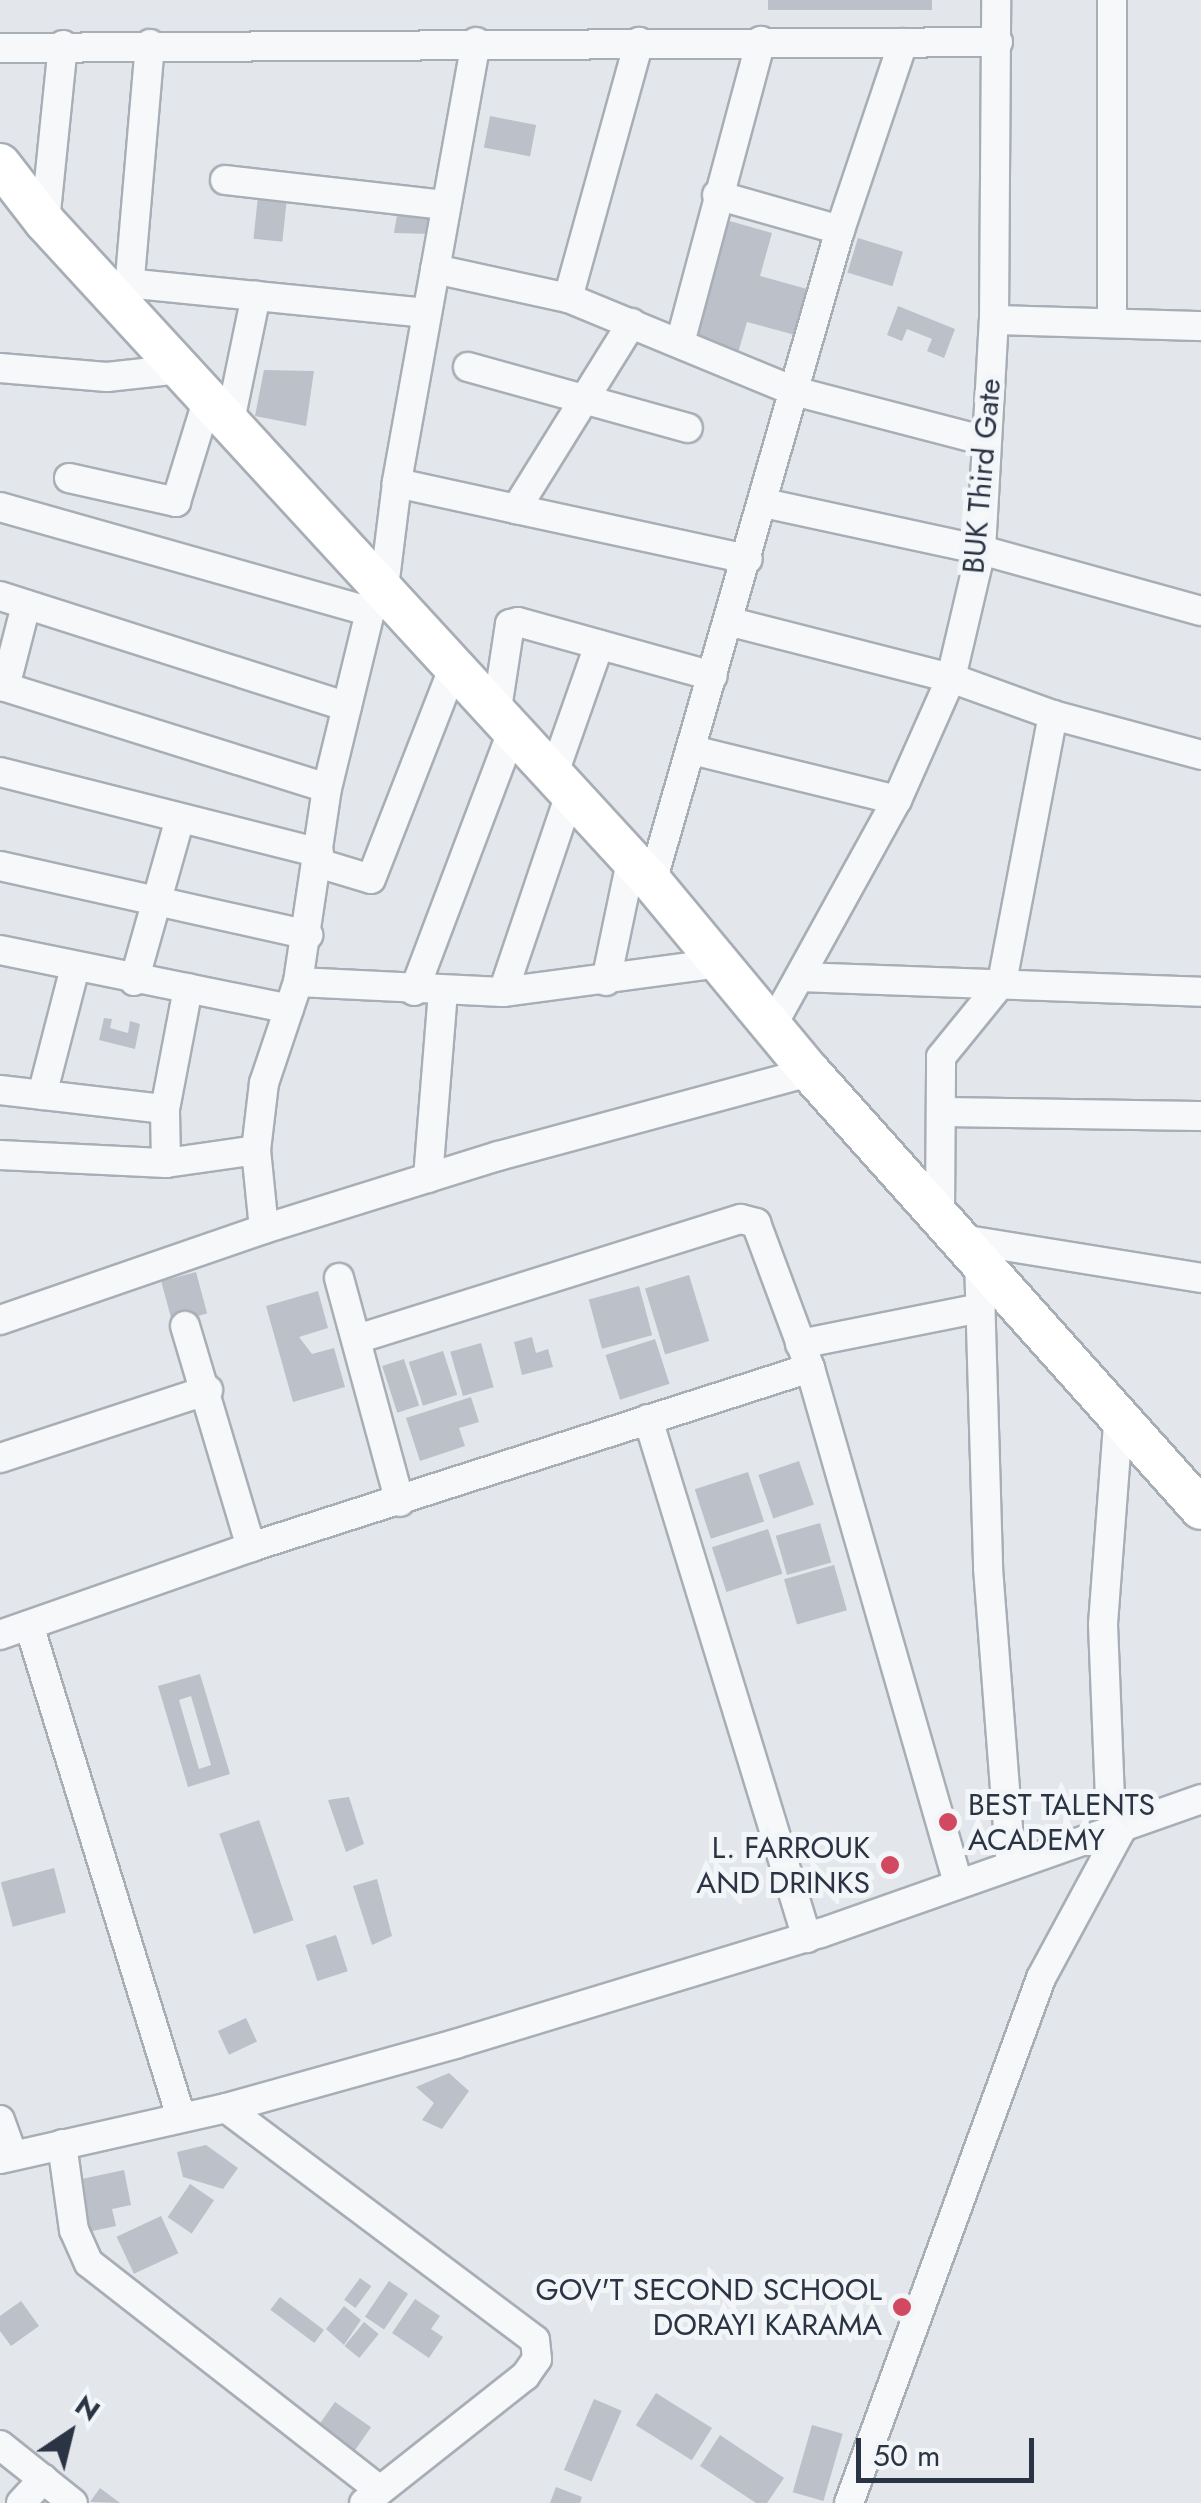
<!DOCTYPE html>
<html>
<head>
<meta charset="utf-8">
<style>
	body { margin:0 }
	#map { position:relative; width:1201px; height:2503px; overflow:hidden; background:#e3e7ec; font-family:Jost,sans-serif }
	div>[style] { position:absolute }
	.building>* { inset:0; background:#bbc0c9; transform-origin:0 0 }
	.roads { filter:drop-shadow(2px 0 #a8aeb6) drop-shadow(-2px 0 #a8aeb6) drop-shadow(0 2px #a8aeb6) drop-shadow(0 -2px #a8aeb6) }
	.street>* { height:28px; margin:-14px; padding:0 14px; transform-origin:14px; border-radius:14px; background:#f6f8fa }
	.secondary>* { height:40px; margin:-20px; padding:0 20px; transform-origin:20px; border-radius:20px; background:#fff }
	.dots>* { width:28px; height:28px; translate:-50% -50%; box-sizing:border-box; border:5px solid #f3f6f9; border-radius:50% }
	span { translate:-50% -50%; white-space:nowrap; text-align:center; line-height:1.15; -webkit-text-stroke:10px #f3f6f9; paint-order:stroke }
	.street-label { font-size:30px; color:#2b3444 }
	.poi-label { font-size:30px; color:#2b3444 }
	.left { translate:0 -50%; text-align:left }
	.right { translate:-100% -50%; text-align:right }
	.north { position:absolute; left:20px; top:2383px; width:100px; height:100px; -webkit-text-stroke:8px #f3f6f9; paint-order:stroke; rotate:35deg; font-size:28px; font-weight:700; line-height:40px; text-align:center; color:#2b3444 }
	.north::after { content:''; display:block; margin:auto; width:35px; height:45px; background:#2b3444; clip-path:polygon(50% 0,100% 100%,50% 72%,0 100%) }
	.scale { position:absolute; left:856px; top:2438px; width:178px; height:45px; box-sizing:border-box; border:5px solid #2b3444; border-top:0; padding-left:12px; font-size:30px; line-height:35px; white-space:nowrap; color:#2b3444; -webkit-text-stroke:8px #f3f6f9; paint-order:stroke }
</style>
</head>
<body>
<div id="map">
	<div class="building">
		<div style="left:768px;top:0;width:164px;height:10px"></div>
		<div style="left:490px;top:116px;width:47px;height:32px;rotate:11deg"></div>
		<div style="left:258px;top:196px;width:29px;height:43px;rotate:6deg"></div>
		<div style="clip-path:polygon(398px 209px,436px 217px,433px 234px,394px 233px)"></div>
		<div style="clip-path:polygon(726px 220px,772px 233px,760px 276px,807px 289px,795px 335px,747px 322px,738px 353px,693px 340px)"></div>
		<div style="left:858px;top:238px;width:47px;height:36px;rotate:17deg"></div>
		<div style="clip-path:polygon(898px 306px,955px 329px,944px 358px,927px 351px,932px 339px,907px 329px,902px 341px,887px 335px)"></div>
		<div style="clip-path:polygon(264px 370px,314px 371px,306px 426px,255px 416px)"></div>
		<div style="clip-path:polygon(104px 1018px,112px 1019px,110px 1028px,128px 1033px,130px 1021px,140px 1024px,135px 1049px,99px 1040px)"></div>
		<div style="left:196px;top:1272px;width:43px;height:36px;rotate:75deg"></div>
		<div style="left:689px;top:1275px;width:69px;height:46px;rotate:73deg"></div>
		<div style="left:639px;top:1286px;width:51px;height:52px;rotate:75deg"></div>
		<div style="clip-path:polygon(318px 1291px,328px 1328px,299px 1337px,312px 1354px,334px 1348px,345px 1387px,293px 1402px,266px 1306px)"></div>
		<div style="clip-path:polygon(532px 1337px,536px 1353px,548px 1349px,553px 1367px,522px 1375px,514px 1342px)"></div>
		<div style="left:655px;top:1339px;width:47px;height:52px;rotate:72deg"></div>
		<div style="left:481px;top:1343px;width:46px;height:32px;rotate:74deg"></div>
		<div style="left:443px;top:1351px;width:46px;height:36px;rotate:72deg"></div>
		<div style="left:404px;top:1359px;width:49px;height:23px;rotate:72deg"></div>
		<div style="clip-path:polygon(471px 1397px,479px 1422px,459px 1428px,465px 1446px,420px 1461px,406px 1418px)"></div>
		<div style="left:799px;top:1461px;width:46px;height:43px;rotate:71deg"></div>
		<div style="left:748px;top:1472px;width:52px;height:56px;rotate:72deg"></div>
		<div style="left:820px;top:1523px;width:41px;height:46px;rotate:74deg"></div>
		<div style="left:768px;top:1529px;width:47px;height:59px;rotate:72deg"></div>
		<div style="left:834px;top:1565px;width:47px;height:52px;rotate:74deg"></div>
		<div style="clip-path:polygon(evenodd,200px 1674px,230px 1774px,188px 1787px,158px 1686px,200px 1674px,191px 1696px,211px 1765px,199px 1769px,179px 1700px,191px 1696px)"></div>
		<div style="clip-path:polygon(349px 1797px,364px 1844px,346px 1852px,328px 1800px)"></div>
		<div style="left:259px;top:1820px;width:106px;height:42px;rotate:71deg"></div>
		<div style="left:54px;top:1868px;width:46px;height:55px;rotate:75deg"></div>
		<div style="clip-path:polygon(377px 1879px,392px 1936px,372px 1945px,353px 1886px)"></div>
		<div style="left:336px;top:1935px;width:38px;height:32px;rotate:72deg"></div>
		<div style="left:246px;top:2018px;width:26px;height:31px;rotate:65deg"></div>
		<div style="clip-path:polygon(449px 2073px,469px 2091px,442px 2129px,422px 2120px,434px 2103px,416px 2087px)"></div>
		<div style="clip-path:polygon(206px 2145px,238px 2168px,223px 2189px,183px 2177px,177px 2152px)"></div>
		<div style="clip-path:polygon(124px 2170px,131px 2205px,112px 2209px,116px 2226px,88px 2232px,77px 2180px)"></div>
		<div style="left:190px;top:2184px;width:29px;height:40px;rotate:34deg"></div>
		<div style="left:161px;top:2216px;width:41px;height:49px;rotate:65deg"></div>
		<div style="left:360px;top:2278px;width:14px;height:27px;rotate:36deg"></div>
		<div style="left:389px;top:2281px;width:23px;height:43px;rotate:34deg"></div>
		<div style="left:280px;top:2297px;width:55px;height:16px;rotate:37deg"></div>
		<div style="clip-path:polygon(415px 2299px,440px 2316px,431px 2329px,443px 2337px,429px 2358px,392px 2333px)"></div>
		<div style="clip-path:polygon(21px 2301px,39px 2326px,11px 2346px,0 2331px,0 2316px)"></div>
		<div style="clip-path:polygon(344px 2306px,361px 2320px,344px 2345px,326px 2329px)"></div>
		<div style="left:364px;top:2322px;width:19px;height:31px;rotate:39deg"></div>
		<div style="left:656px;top:2393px;width:66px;height:38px;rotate:32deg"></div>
		<div style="left:594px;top:2399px;width:30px;height:77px;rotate:23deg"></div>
		<div style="left:335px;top:2402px;width:44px;height:34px;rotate:35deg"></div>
		<div style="left:812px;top:2425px;width:32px;height:70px;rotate:16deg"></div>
		<div style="clip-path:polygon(720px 2435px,784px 2478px,767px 2503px,756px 2503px,700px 2466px)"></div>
		<div style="clip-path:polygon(556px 2487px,582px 2497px,580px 2503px,550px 2503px)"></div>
		<div style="clip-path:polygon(100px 2488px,120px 2503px,90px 2502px)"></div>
	</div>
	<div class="roads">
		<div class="street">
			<div style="left:476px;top:42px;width:448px;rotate:100.2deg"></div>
			<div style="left:397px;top:483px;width:106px;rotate:97.1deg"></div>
			<div style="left:384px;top:588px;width:28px;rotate:120deg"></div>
			<div style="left:370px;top:612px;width:181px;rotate:103.7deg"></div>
			<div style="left:327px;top:788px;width:196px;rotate:98.5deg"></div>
			<div style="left:298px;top:982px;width:107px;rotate:108.6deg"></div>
			<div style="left:264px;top:1083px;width:67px;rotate:96.8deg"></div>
			<div style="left:256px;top:1150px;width:79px;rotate:84.2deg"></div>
			<div style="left:264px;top:1229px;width:245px;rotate:-17.3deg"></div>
			<div style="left:498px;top:1156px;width:323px;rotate:-15.1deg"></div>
			<div style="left:0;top:48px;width:998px;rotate:-0.34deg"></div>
			<div style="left:225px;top:180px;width:222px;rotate:6.5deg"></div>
			<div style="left:717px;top:195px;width:128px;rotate:15.9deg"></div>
			<div style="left:45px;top:222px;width:178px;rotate:-84.2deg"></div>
			<div style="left:435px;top:269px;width:136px;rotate:12.3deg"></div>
			<div style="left:568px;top:298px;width:244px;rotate:22.4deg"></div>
			<div style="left:794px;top:391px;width:198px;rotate:14.6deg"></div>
			<div style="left:126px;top:283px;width:302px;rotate:5.7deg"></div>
			<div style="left:568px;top:298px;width:266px;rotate:-74.5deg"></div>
			<div style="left:128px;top:301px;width:258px;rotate:-85.1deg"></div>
			<div style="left:994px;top:320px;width:207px;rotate:1.7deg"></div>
			<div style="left:1112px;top:320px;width:320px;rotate:-90deg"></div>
			<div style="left:680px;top:343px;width:313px;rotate:-75deg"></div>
			<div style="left:468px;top:367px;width:228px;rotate:15.5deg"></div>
			<div style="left:0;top:368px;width:107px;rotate:4.8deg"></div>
			<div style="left:107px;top:377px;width:74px;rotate:-6.2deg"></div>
			<div style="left:230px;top:421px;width:128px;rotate:-78.3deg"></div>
			<div style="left:69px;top:478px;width:110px;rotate:12.6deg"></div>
			<div style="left:176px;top:502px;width:109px;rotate:-72.9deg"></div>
			<div style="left:397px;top:483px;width:122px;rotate:12.3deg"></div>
			<div style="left:516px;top:509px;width:219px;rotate:-58.1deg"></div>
			<div style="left:764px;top:503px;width:222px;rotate:12.2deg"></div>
			<div style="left:981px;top:550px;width:228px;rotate:15.5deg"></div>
			<div style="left:0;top:507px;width:385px;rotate:15.8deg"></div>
			<div style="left:516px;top:509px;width:237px;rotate:12.2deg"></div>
			<div style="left:0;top:596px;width:364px;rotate:17.7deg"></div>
			<div style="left:731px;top:622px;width:227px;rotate:14.3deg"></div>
			<div style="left:951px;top:678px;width:109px;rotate:19.9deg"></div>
			<div style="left:1053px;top:715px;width:153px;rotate:15.1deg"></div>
			<div style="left:0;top:685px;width:5px;rotate:22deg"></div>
			<div style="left:5px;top:687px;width:85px;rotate:-75.6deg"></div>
			<div style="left:5px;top:687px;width:337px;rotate:17.4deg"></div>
			<div style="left:497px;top:709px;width:86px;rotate:-81.3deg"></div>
			<div style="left:510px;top:624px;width:8px;rotate:-14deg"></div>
			<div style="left:518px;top:622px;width:202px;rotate:15.5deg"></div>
			<div style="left:692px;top:750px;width:211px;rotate:13.7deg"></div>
			<div style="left:0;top:772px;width:329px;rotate:14.2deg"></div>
			<div style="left:554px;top:773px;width:136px;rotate:-70.6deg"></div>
			<div style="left:318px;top:863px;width:55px;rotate:16.8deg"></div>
			<div style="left:371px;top:879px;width:231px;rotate:-68.7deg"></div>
			<div style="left:0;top:866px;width:316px;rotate:12.6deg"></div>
			<div style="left:652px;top:882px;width:679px;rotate:-73.92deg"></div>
			<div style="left:840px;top:230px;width:197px;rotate:-71.4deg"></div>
			<div style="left:0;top:950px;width:295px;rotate:11.5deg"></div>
			<div style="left:800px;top:977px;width:401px;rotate:2.1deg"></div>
			<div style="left:134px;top:981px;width:169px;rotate:-74.2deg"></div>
			<div style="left:606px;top:981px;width:123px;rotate:-78.2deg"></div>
			<div style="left:298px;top:982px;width:205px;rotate:2.8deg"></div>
			<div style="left:503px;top:992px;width:218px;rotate:-7.6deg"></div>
			<div style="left:414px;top:991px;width:282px;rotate:-69.3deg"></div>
			<div style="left:503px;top:992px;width:212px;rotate:-71.3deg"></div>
			<div style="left:772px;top:1026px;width:258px;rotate:-61.1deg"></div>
			<div style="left:897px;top:800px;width:133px;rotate:-66.1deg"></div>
			<div style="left:951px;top:678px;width:131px;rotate:-76.8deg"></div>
			<div style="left:981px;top:550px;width:230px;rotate:-86.8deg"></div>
			<div style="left:994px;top:320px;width:320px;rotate:-89.6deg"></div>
			<div style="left:0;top:1090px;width:166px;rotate:6.6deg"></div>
			<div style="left:42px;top:1095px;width:132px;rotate:-75.5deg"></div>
			<div style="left:943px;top:1112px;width:258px;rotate:0.9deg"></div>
			<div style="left:0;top:1155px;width:166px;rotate:2.8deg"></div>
			<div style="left:166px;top:1163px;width:91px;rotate:-8.2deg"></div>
			<div style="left:166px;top:1163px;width:54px;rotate:-91.1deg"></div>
			<div style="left:165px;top:1109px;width:123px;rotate:-79.2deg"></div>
			<div style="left:428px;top:1178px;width:186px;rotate:-85.4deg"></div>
			<div style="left:940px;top:1214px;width:157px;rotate:-89.6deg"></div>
			<div style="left:941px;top:1057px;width:97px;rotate:-50.9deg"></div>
			<div style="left:1002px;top:982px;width:272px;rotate:-79.2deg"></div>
			<div style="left:961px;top:1239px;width:243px;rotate:9.2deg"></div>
			<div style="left:979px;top:1259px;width:309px;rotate:88.3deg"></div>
			<div style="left:988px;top:1568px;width:297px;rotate:85.6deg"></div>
			<div style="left:339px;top:1278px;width:232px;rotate:74.8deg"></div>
			<div style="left:0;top:1320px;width:279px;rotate:-19deg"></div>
			<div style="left:185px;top:1326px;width:231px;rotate:73.4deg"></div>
			<div style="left:357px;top:1339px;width:402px;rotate:-17.4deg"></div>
			<div style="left:741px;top:1219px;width:16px;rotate:15deg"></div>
			<div style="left:756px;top:1223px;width:155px;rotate:69.6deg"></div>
			<div style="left:810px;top:1368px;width:536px;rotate:73.97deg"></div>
			<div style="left:800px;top:1344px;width:184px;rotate:-11.3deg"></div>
			<div style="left:648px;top:1419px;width:543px;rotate:72.97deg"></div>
			<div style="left:0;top:1458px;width:219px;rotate:-18.1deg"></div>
			<div style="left:29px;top:1625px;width:515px;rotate:72.83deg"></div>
			<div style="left:0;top:1635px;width:266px;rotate:-19.3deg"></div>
			<div style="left:251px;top:1547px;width:587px;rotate:-17.76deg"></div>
			<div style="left:226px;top:2108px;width:386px;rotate:36.9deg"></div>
			<div style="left:535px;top:2340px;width:19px;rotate:84deg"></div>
			<div style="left:537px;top:2359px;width:21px;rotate:125deg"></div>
			<div style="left:525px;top:2376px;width:205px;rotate:141.7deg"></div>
			<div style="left:0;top:2120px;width:38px;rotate:70deg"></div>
			<div style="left:62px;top:2144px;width:87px;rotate:82.1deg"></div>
			<div style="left:74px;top:2230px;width:36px;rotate:66deg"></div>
			<div style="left:89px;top:2263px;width:369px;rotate:38deg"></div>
			<div style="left:0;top:2159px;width:232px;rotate:-12.7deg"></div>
			<div style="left:226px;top:2108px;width:238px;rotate:-15.6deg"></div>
			<div style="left:455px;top:2044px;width:382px;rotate:-16.9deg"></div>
			<div style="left:821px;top:1933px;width:403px;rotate:-19.4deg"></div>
			<div style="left:0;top:2445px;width:93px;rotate:38.5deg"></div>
			<div style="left:21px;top:2503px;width:33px;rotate:-47deg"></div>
			<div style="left:849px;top:2503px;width:559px;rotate:-69.91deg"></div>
			<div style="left:1041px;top:1978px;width:166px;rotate:-61.6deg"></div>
			<div style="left:1120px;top:1832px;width:34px;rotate:-107deg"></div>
			<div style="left:1110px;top:1799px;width:175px;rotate:-92.3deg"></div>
			<div style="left:1103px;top:1624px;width:215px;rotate:-85.7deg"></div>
		</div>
		<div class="secondary">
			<div style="left:0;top:164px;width:73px;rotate:52.2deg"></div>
			<div style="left:45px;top:222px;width:897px;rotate:47.4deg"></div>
			<div style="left:652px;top:882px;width:247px;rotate:50.3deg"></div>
			<div style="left:810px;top:1072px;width:586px;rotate:48.18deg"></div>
		</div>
	</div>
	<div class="dots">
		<div style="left:948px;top:1822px;background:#d04960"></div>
		<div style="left:890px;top:1865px;background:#d04960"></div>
		<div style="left:902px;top:2307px;background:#d04960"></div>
	</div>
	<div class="street-label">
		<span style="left:982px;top:476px;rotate:-85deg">BUK Third Gate</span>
	</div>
	<div class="poi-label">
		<span class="left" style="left:968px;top:1822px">BEST TALENTS<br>ACADEMY</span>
		<span class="right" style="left:870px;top:1865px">L. FARROUK<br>AND DRINKS</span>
		<span class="right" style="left:882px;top:2307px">GOV'T SECOND SCHOOL<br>DORAYI KARAMA</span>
	</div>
	<div class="north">N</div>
	<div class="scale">50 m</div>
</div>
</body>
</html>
